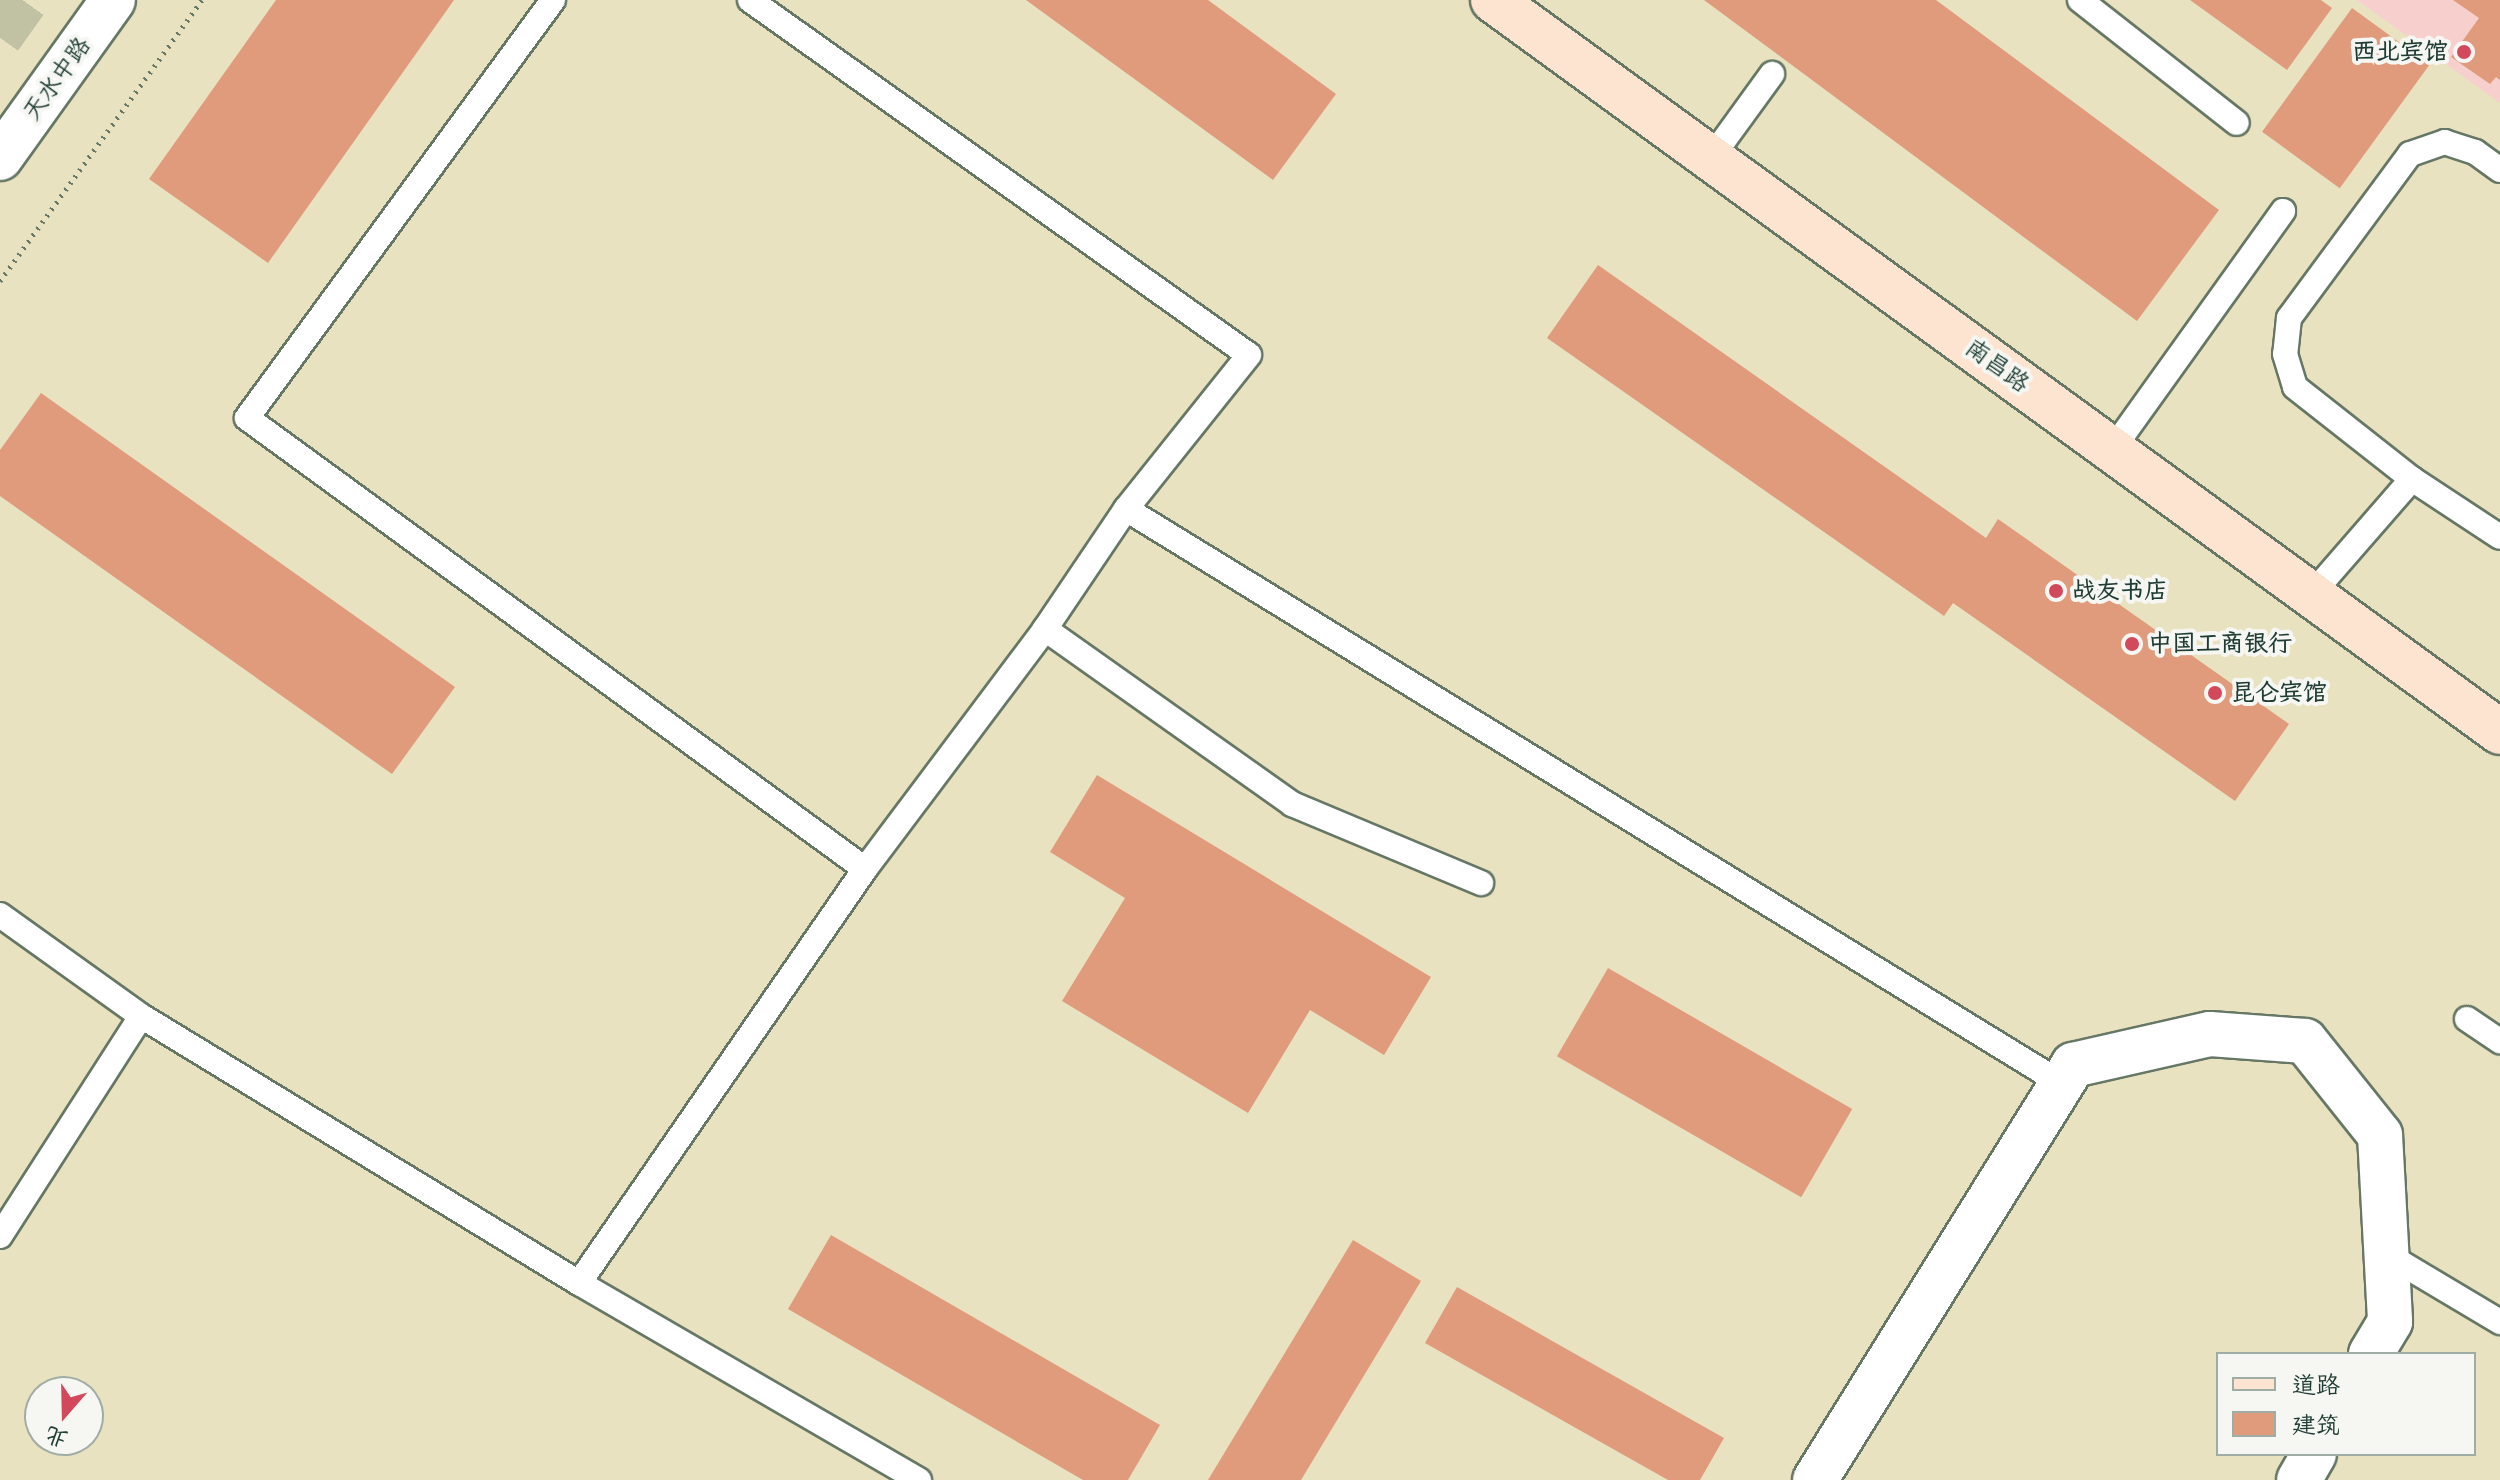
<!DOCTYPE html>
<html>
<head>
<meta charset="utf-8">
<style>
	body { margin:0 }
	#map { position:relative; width:2500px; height:1480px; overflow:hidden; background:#e9e2c0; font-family:"Comic Neue","LXGW WenKai TC",sans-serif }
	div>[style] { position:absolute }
	.built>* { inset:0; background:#f7d0ce }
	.building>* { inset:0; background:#df9b7c; transform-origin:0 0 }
	.primary-tunnel>* { height:44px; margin-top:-22px; transform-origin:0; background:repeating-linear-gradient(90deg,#c1c1a4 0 44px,transparent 0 66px) }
	.path>* { height:5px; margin-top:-2.5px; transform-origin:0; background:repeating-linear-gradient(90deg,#667765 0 2px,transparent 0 8px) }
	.roads { filter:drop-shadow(2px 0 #667765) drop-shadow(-2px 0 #667765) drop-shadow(0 2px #667765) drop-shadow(0 -2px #667765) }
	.service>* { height:24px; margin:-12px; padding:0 12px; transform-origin:12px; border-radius:12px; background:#fff }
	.minor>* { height:44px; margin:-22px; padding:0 22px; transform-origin:22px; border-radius:22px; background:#fff }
	.tertiary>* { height:44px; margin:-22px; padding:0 22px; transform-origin:22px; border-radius:22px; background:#fff }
	.secondary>* { height:44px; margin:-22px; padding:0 22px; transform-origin:22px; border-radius:22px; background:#fde4d1 }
	.dots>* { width:22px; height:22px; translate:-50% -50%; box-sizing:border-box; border:4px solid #f6f6f2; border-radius:50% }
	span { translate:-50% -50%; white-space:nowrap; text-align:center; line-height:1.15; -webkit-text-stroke:8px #f6f6f2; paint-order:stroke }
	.poi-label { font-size:24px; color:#1f3d34; font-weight:700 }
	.right { translate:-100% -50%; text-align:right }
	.left { translate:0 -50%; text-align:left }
	.street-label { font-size:24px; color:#1f3d34 }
	.legend { position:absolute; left:2216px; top:1352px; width:260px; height:104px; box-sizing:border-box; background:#f6f6f2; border:2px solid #a0aca6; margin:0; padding:10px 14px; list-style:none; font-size:24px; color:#1f3d34 }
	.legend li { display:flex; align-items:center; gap:16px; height:40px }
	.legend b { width:40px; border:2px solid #a0aca6 }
	.north { position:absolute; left:24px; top:1376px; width:80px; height:80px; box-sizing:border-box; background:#f6f6f2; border:2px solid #a0aca6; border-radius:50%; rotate:200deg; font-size:22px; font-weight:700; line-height:32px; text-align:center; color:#1f3d34 }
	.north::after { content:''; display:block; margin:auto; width:28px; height:36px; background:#d1495b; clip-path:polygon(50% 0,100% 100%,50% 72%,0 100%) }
</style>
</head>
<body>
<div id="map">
	<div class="built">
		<div style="clip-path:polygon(2357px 0,2500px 0,2500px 103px)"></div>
	</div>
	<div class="building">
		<div style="clip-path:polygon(276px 0,454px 0,268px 263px,149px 179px)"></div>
		<div style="clip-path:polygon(1026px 0,1208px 0,1336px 94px,1273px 180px)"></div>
		<div style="clip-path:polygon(1704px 0,1936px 0,2219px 210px,2137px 321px)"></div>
		<div style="clip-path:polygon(2190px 0,2321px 0,2332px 8px,2287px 70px)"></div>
		<div style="clip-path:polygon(2453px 0,2500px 0,2500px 80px,2496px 77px,2490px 84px,2451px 57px,2479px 18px)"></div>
		<div style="left:2352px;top:8px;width:96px;height:153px;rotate:36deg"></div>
		<div style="clip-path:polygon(1598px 265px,1986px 538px,1998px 519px,2289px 724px,2235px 801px,1953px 603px,1944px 616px,1547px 338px)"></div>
		<div style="clip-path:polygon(41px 393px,455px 687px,392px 774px,0 496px,0 450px)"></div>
		<div style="clip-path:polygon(1097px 775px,1431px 977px,1384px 1055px,1310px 1010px,1248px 1113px,1062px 1001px,1125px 898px,1050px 852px)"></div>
		<div style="left:1608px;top:968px;width:282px;height:102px;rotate:30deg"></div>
		<div style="clip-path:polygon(831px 1235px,1160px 1425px,1128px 1480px,1083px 1480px,788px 1309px)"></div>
		<div style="clip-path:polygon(1353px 1240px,1421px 1281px,1301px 1480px,1208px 1480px)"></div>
		<div style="clip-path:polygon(1457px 1287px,1724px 1438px,1700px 1480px,1668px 1480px,1425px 1343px)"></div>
	</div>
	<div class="primary-tunnel">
		<div style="left:0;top:38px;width:47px;rotate:-54.6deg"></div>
	</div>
	<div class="path">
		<div style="left:0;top:281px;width:346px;rotate:-54.3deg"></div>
	</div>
	<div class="roads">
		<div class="service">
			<div style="left:553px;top:0;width:518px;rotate:126.21deg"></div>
			<div style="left:247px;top:418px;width:765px;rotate:36.12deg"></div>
			<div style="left:750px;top:0;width:612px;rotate:35.43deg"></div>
			<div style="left:1249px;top:355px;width:197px;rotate:128.6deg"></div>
			<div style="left:2080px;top:0;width:199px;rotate:38.1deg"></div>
			<div style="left:1711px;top:158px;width:104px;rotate:-54deg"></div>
			<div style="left:2500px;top:170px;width:31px;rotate:-144deg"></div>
			<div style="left:2475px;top:152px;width:32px;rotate:-162deg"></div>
			<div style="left:2445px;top:142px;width:37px;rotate:161deg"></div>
			<div style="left:2410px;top:154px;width:204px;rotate:126.4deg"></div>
			<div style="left:2289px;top:318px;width:36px;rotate:96deg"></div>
			<div style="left:2285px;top:354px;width:34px;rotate:73deg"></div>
			<div style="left:2295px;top:387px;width:149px;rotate:38.2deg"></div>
			<div style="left:2412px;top:479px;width:105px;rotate:33.4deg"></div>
			<div style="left:2112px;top:450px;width:294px;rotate:-54.4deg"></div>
			<div style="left:2311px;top:595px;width:154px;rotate:-49deg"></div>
			<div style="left:1045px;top:629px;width:303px;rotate:35.3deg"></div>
			<div style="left:1292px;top:804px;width:205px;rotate:22.7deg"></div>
			<div style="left:0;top:915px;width:173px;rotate:35.6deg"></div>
			<div style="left:2467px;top:1019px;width:40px;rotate:34deg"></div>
			<div style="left:0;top:1236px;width:261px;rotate:-57.3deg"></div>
			<div style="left:141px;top:1016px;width:513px;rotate:31.37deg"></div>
			<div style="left:579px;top:1283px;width:393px;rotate:30.1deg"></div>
			<div style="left:2386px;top:1254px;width:133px;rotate:30.8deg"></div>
			<div style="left:579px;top:1283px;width:503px;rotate:-55.36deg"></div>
			<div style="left:865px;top:869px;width:300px;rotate:-53.1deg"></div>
			<div style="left:1045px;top:629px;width:145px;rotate:-56deg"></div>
			<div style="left:1126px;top:509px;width:1097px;rotate:31.55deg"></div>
		</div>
		<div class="minor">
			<div style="left:1815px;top:1480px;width:489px;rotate:-58.1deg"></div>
			<div style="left:2073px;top:1065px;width:140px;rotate:-12.8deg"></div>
			<div style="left:2210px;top:1034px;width:95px;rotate:4.2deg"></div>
			<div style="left:2305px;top:1041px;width:120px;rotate:51.4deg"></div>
			<div style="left:2380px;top:1135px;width:187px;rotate:86.9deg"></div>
			<div style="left:2390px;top:1322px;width:37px;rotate:121deg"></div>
			<div style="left:2299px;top:1480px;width:30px;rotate:-60deg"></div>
		</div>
		<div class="tertiary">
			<div style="left:0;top:158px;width:194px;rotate:-54.4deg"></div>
		</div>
		<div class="secondary">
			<div style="left:1493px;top:0;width:1245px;rotate:36.01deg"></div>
		</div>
	</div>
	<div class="dots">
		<div style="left:2464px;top:52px;background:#d1495b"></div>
		<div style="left:2056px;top:591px;background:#d1495b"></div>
		<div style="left:2132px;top:644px;background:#d1495b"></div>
		<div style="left:2215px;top:693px;background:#d1495b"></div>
	</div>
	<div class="poi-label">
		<span class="right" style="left:2448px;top:52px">西北宾馆</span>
		<span class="left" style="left:2072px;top:591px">战友书店</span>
		<span class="left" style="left:2148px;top:644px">中国工商银行</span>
		<span class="left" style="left:2231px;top:693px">昆仑宾馆</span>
	</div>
	<div class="street-label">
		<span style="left:57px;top:79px;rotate:-54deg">天水中路</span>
		<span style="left:1997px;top:366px;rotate:36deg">南昌路</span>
	</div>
	<ul class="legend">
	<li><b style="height:10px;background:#fde4d1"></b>道路</li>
	<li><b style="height:22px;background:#df9b7c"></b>建筑</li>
	</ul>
	<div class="north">北</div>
</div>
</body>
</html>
